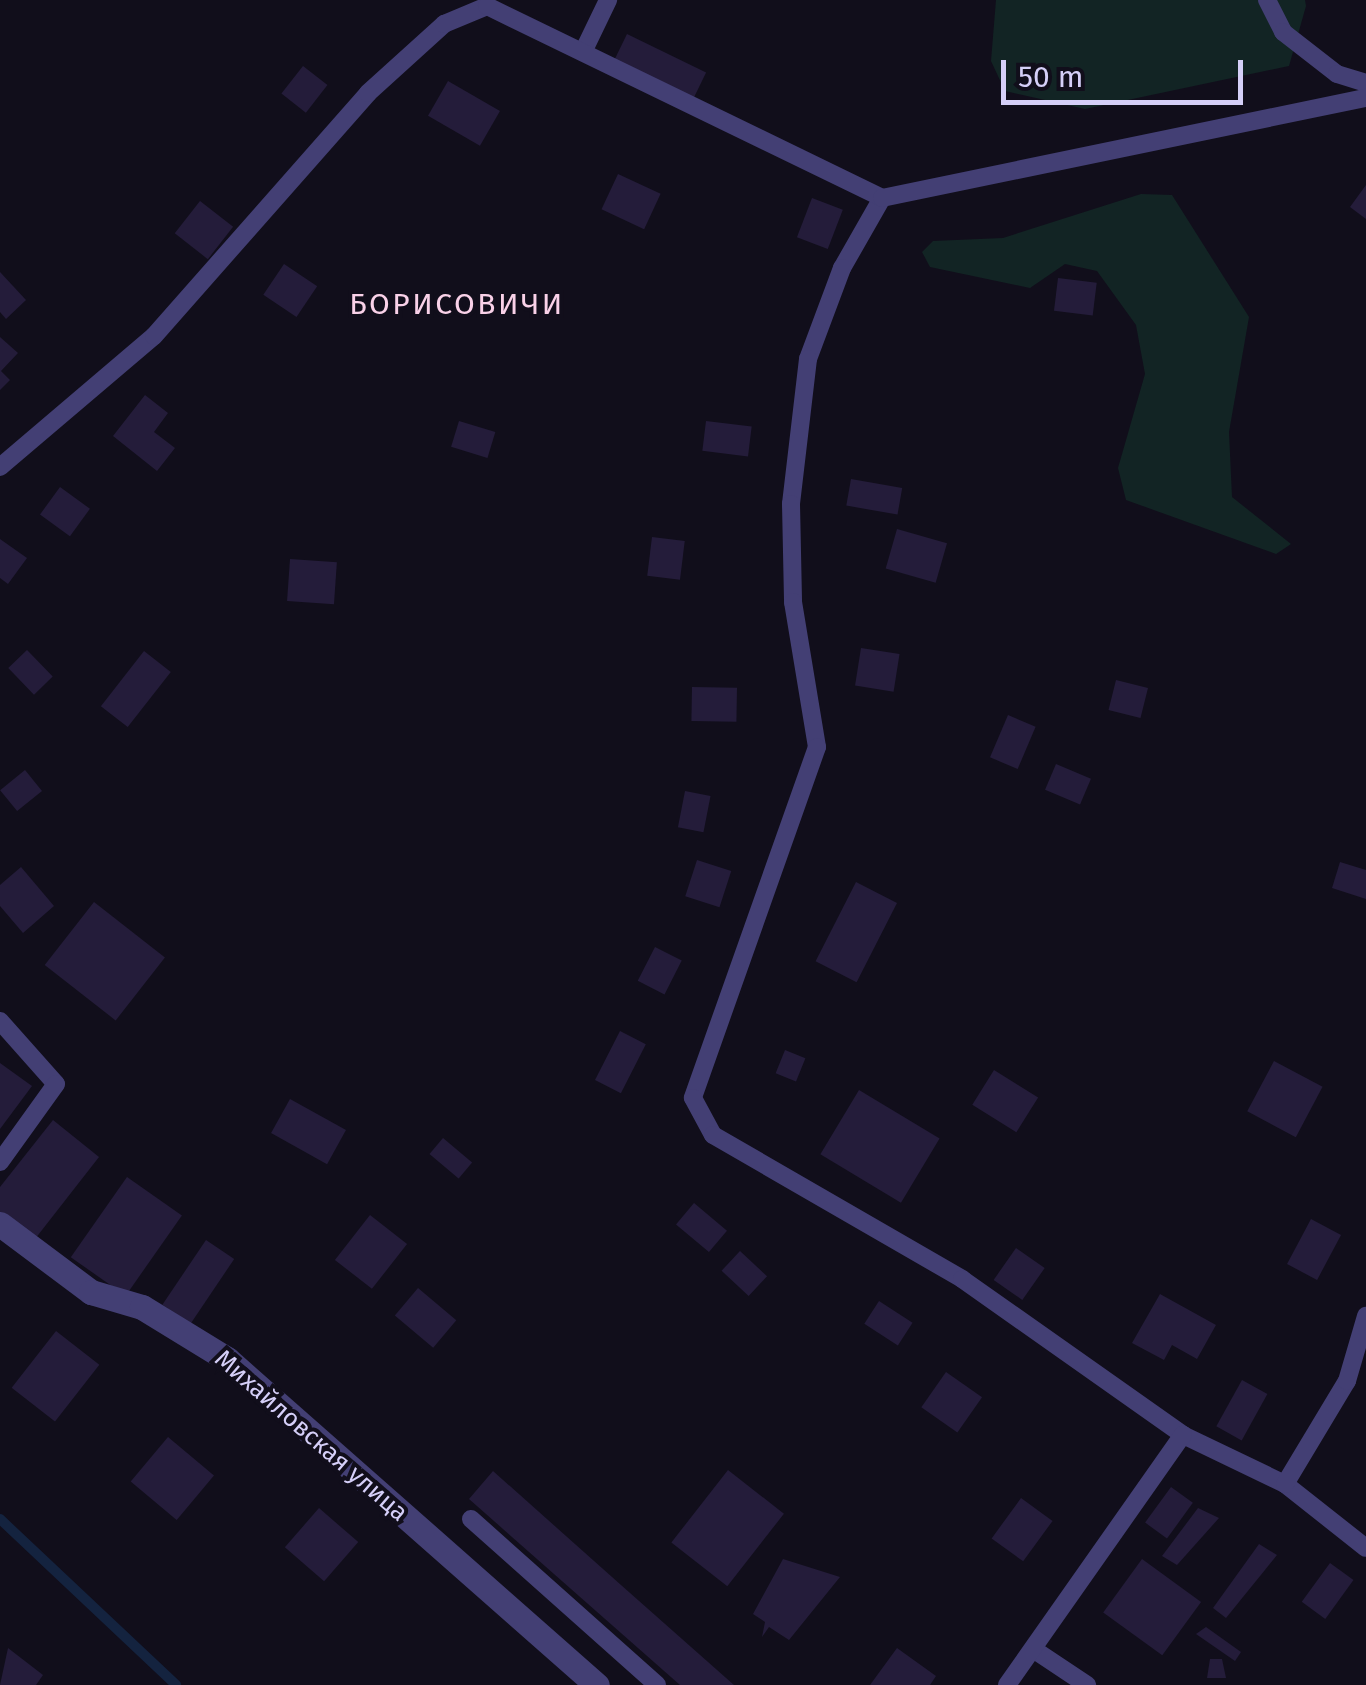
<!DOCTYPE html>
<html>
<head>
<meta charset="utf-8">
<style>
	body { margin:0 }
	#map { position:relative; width:1366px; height:1685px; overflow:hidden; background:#110e1b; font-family:"Fira Sans",sans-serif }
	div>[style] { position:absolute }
	.green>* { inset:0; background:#122424 }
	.stream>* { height:10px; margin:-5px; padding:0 5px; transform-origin:5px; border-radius:5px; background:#14233f }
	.building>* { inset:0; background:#241c3a; transform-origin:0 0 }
	.service>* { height:18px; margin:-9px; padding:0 9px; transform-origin:9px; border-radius:9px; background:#433f74 }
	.minor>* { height:25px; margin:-12.5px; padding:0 12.5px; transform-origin:12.5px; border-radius:12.5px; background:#433f74 }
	span { translate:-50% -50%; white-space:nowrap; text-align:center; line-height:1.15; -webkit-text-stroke:8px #110e1b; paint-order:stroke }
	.street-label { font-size:25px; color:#d5cff8 }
	.quarter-label { font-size:30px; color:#f9d1e8; letter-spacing:2.5px }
	.scale { position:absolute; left:1001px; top:60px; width:242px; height:45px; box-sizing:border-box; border:5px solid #d5cff8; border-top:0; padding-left:12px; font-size:30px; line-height:35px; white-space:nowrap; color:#d5cff8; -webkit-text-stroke:8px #110e1b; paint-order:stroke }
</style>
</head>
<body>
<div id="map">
	<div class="green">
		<div style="clip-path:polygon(996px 0,1305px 0,1306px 6px,1289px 66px,1085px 109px,1005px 91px,991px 61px)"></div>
		<div style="clip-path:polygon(1141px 194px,1172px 195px,1249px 317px,1229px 432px,1232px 497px,1291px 544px,1276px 554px,1126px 500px,1118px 468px,1145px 374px,1136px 325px,1097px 271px,1065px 264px,1030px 288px,930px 267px,922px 252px,933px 241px,1003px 238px)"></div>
	</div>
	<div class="stream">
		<div style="left:0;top:1519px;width:242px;rotate:43.3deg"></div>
	</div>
	<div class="building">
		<div style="left:627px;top:34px;width:88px;height:28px;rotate:26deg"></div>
		<div style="left:303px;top:66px;width:31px;height:35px;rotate:38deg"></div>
		<div style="left:448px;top:81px;width:60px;height:40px;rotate:30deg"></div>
		<div style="left:618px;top:174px;width:47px;height:39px;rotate:25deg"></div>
		<div style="clip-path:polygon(1366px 185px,1366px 219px,1350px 207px)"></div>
		<div style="left:812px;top:198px;width:33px;height:42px;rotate:21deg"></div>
		<div style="left:200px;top:201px;width:42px;height:41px;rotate:38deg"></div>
		<div style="left:284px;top:264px;width:40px;height:37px;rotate:34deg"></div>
		<div style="clip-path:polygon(0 272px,26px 300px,6px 319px,0 312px)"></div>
		<div style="left:1058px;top:278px;width:39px;height:33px;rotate:7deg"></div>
		<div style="clip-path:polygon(0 337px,18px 353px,1px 371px,10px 380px,0 390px)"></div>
		<div style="clip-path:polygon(145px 395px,168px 413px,154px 432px,175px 448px,157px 471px,113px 436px)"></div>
		<div style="left:459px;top:421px;width:38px;height:27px;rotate:17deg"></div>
		<div style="left:706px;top:421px;width:46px;height:30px;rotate:7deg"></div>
		<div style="left:851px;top:479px;width:52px;height:27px;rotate:10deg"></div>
		<div style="left:60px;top:487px;width:37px;height:34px;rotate:36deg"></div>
		<div style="left:897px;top:529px;width:52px;height:41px;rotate:16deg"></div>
		<div style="left:652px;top:537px;width:33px;height:39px;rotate:7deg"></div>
		<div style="clip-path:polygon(0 539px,27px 558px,8px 584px,0 578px)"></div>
		<div style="left:290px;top:559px;width:47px;height:42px;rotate:4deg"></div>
		<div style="left:861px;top:648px;width:39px;height:38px;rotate:9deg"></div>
		<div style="left:27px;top:650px;width:37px;height:26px;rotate:46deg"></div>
		<div style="left:144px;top:651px;width:34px;height:70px;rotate:38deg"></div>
		<div style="left:1116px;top:680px;width:33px;height:31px;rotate:14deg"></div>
		<div style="left:692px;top:687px;width:45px;height:34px;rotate:1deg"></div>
		<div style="left:1008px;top:715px;width:30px;height:46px;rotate:23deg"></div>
		<div style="left:1056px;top:764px;width:38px;height:28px;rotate:23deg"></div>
		<div style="left:25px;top:770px;width:27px;height:32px;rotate:51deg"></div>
		<div style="left:685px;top:791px;width:26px;height:37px;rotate:11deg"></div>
		<div style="left:697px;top:860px;width:36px;height:38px;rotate:18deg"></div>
		<div style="clip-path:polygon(1340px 862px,1366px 870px,1366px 899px,1332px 888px)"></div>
		<div style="clip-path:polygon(21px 867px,54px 906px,23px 933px,0 906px,0 885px)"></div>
		<div style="left:856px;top:882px;width:46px;height:89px;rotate:27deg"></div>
		<div style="left:94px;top:902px;width:90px;height:80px;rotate:38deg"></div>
		<div style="left:655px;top:947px;width:30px;height:38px;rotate:27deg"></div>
		<div style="left:620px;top:1031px;width:29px;height:55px;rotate:27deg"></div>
		<div style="left:785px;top:1050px;width:22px;height:25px;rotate:22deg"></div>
		<div style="left:1274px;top:1061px;width:55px;height:57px;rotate:28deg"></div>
		<div style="clip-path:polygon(0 1063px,32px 1086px,0 1129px)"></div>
		<div style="left:994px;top:1070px;width:52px;height:41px;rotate:32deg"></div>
		<div style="left:859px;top:1090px;width:94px;height:75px;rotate:31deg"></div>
		<div style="left:290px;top:1099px;width:64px;height:39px;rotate:29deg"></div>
		<div style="clip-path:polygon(53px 1120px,99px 1157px,35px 1239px,0 1212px,0 1187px)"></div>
		<div style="left:443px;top:1138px;width:38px;height:21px;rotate:40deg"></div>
		<div style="left:127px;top:1177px;width:67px;height:98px;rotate:35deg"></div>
		<div style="left:694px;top:1203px;width:43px;height:28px;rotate:40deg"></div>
		<div style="left:370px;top:1215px;width:47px;height:57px;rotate:38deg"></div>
		<div style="left:1311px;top:1219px;width:34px;height:51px;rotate:28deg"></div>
		<div style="left:206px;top:1240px;width:34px;height:78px;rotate:34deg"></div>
		<div style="left:1016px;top:1248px;width:35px;height:39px;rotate:35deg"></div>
		<div style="left:740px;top:1251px;width:37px;height:27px;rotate:43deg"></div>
		<div style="left:418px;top:1288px;width:50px;height:36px;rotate:40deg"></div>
		<div style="clip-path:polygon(1160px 1294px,1216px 1325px,1197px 1359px,1172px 1345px,1164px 1360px,1132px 1343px)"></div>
		<div style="left:879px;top:1301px;width:40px;height:27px;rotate:33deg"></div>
		<div style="left:56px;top:1331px;width:55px;height:72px;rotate:38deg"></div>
		<div style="left:946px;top:1372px;width:44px;height:43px;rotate:35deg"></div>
		<div style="left:1242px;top:1380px;width:29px;height:53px;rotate:29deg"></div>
		<div style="left:168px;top:1437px;width:60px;height:58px;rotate:40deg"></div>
		<div style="left:728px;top:1470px;width:71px;height:92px;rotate:38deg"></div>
		<div style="clip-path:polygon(493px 1471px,621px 1585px,734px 1685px,680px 1685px,469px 1499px)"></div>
		<div style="left:1171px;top:1487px;width:27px;height:44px;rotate:36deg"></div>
		<div style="left:1021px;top:1498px;width:39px;height:50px;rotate:36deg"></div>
		<div style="left:319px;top:1508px;width:52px;height:52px;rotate:41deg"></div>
		<div style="clip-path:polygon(1198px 1508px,1219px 1518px,1177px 1565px,1162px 1556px)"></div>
		<div style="clip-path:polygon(1259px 1544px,1277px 1555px,1226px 1618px,1213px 1608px)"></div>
		<div style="clip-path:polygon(783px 1559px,840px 1577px,789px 1640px,769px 1627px,762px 1637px,765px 1622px,753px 1614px)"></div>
		<div style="left:1142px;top:1559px;width:73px;height:66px;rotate:36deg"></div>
		<div style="left:1330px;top:1563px;width:29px;height:48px;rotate:36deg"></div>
		<div style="clip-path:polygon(1206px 1627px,1241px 1652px,1235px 1661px,1196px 1634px)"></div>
		<div style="clip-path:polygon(8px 1648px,43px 1675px,36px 1685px,0 1685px)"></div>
		<div style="clip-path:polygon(897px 1648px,936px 1676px,930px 1685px,870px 1685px)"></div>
		<div style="clip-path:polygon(1210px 1659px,1222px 1659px,1226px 1678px,1207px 1678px)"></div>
	</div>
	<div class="service">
		<div style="left:1267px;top:0;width:36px;rotate:63deg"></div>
		<div style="left:1283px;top:32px;width:68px;rotate:37.9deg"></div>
		<div style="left:1337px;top:74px;width:30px;rotate:17deg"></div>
		<div style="left:583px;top:52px;width:58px;rotate:-64.3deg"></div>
		<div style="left:882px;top:198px;width:81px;rotate:119.7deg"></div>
		<div style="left:842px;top:268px;width:97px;rotate:110.5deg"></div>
		<div style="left:808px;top:359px;width:146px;rotate:96.7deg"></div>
		<div style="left:791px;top:504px;width:98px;rotate:88.8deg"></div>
		<div style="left:793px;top:602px;width:147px;rotate:80.6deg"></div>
		<div style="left:817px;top:747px;width:372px;rotate:109.5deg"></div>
		<div style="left:693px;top:1098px;width:42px;rotate:61.6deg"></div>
		<div style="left:713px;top:1135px;width:288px;rotate:30deg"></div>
		<div style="left:962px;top:1279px;width:271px;rotate:35.2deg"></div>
		<div style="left:1183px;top:1435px;width:113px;rotate:25.7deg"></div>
		<div style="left:1285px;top:1484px;width:103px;rotate:38.3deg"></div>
		<div style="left:0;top:467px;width:202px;rotate:-40.4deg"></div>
		<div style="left:154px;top:336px;width:324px;rotate:-48.6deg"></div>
		<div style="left:368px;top:93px;width:103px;rotate:-42.2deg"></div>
		<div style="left:444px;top:24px;width:47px;rotate:-22.7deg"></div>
		<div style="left:487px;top:6px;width:439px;rotate:25.9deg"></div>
		<div style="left:882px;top:198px;width:494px;rotate:-11.7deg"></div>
		<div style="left:0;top:1021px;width:84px;rotate:48.4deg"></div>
		<div style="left:56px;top:1084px;width:96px;rotate:125.7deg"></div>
		<div style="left:1285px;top:1484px;width:120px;rotate:-59deg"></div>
		<div style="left:1347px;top:1381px;width:68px;rotate:-73.7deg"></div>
		<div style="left:471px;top:1519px;width:249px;rotate:41.7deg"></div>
		<div style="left:1033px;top:1649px;width:65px;rotate:33.7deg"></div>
		<div style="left:1007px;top:1685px;width:306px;rotate:-54.9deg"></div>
	</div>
	<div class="minor">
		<div style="left:0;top:1224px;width:114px;rotate:36.8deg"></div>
		<div style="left:91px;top:1292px;width:53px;rotate:16.4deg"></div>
		<div style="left:142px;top:1307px;width:100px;rotate:31.5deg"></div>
		<div style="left:227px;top:1359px;width:493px;rotate:41.4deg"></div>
	</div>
	<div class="street-label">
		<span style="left:311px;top:1436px;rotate:41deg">Михайловская улица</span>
	</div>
	<div class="quarter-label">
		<span style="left:457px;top:304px">БОРИСОВИЧИ</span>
	</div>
	<div class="scale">50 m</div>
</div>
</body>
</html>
